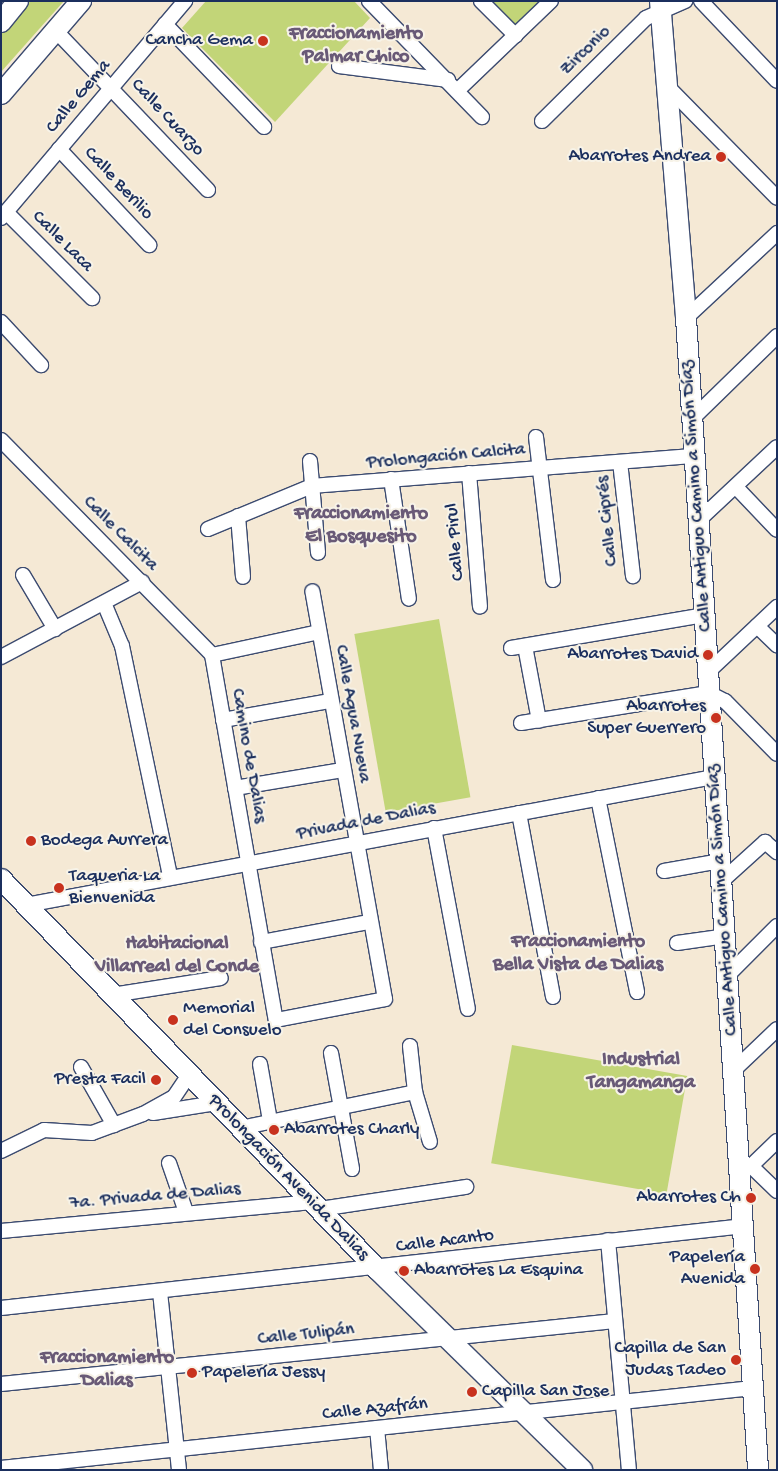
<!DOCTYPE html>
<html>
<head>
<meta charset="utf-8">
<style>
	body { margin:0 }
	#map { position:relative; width:778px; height:1471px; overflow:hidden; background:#f5e9d5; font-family:"Gochi Hand",sans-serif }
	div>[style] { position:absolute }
	.green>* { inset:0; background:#c2d578; transform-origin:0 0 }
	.roads { filter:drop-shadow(1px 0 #3c4b70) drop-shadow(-1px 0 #3c4b70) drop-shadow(0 1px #3c4b70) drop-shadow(0 -1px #3c4b70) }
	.street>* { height:14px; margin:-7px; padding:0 7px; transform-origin:7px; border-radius:7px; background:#fff }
	.secondary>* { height:20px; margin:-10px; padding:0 10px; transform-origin:10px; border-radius:10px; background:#fff }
	.dots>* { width:14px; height:14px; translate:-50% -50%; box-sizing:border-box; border:2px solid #f7f3e8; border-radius:50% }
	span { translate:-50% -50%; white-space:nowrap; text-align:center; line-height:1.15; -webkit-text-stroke:4px #f7f3e8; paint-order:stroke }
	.poi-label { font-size:19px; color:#1b2f5e }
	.right { translate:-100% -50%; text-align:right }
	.left { translate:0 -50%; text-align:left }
	.street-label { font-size:19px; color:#1b2f5e }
	.neighbourhood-label { font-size:20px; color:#695a77; font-weight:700 }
	.frame { position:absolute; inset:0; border:2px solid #1b2f5e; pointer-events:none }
</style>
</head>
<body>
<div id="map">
	<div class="green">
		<div style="clip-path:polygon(29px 1px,64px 1px,1px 72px,1px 33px)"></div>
		<div style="clip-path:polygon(206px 1px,354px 1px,370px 18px,275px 122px,182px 28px)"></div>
		<div style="clip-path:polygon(486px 1px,547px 1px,516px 31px)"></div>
		<div style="left:439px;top:619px;width:181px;height:86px;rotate:80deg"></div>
		<div style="left:512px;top:1045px;width:178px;height:120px;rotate:10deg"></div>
	</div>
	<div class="roads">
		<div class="street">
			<div style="left:369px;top:1px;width:162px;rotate:45.8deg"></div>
			<div style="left:481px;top:1px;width:49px;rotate:45deg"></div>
			<div style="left:701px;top:1px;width:110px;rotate:46.5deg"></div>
			<div style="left:165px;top:24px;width:143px;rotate:46.1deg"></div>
			<div style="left:56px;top:31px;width:220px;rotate:46.3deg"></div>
			<div style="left:339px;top:66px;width:110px;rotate:7.3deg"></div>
			<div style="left:666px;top:85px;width:158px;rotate:45.5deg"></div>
			<div style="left:457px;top:91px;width:130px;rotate:-43.8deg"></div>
			<div style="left:542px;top:121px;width:146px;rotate:-44.7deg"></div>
			<div style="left:646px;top:18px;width:43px;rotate:-23.6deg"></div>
			<div style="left:59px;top:149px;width:132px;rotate:46.8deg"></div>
			<div style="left:6px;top:212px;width:122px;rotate:45deg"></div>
			<div style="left:1px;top:218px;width:285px;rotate:-49.7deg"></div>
			<div style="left:686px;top:318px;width:125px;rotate:-43deg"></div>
			<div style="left:1px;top:322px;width:59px;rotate:47.1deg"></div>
			<div style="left:692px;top:419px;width:119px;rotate:-44.3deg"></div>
			<div style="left:536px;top:437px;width:144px;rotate:83.2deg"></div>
			<div style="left:1px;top:440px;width:301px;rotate:45.5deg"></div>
			<div style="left:310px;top:461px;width:92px;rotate:85deg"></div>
			<div style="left:620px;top:462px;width:115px;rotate:83.5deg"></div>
			<div style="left:469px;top:473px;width:134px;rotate:85.3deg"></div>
			<div style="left:391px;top:479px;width:121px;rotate:81.5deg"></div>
			<div style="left:736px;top:487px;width:59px;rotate:46.4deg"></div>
			<div style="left:238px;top:516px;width:61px;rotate:85.3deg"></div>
			<div style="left:698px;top:521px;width:108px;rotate:-43.1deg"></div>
			<div style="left:208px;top:529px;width:113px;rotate:-22.5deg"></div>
			<div style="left:312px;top:486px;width:384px;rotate:-4.5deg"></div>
			<div style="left:23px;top:575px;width:63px;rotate:59.3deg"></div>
			<div style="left:104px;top:603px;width:47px;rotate:67.3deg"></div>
			<div style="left:122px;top:646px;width:235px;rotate:78.2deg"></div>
			<div style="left:757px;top:626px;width:28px;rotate:44deg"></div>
			<div style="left:525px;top:646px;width:76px;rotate:79.4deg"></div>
			<div style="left:511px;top:648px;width:197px;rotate:-9.7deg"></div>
			<div style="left:212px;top:655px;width:371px;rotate:80.1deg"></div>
			<div style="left:276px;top:1020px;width:111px;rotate:-10.9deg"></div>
			<div style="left:385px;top:999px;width:414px;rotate:-100.1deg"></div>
			<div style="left:212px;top:655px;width:109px;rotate:-12.1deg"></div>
			<div style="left:1px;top:657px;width:160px;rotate:-28deg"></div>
			<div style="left:708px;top:672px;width:95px;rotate:-43.3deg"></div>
			<div style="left:223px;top:720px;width:109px;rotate:-10.1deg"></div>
			<div style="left:521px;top:723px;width:190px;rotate:-9.1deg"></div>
			<div style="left:709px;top:693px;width:18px;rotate:27deg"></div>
			<div style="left:725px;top:701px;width:74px;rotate:45.5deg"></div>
			<div style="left:235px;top:788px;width:109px;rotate:-9.5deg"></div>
			<div style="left:598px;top:798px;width:198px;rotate:78.6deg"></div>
			<div style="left:519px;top:813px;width:187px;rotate:79.5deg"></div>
			<div style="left:434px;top:828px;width:184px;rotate:79.4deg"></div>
			<div style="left:664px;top:871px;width:58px;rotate:-10deg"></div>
			<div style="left:723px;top:880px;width:57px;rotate:-42.1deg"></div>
			<div style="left:765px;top:842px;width:16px;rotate:40deg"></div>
			<div style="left:26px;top:905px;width:700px;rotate:-10.54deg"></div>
			<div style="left:261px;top:942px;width:110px;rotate:-10.5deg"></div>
			<div style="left:677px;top:943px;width:49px;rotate:-8.1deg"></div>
			<div style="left:729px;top:974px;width:68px;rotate:-45deg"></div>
			<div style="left:112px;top:995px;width:110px;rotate:-8.9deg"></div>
			<div style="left:410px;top:1046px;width:46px;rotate:83.8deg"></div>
			<div style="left:415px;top:1092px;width:52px;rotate:73.3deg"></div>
			<div style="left:331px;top:1053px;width:118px;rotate:79.7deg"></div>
			<div style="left:260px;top:1064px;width:58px;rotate:80deg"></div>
			<div style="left:81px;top:1067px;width:67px;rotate:60.4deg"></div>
			<div style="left:734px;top:1070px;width:59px;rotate:-43.6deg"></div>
			<div style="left:153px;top:1113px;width:64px;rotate:-9deg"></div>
			<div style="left:240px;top:1128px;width:179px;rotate:-11.6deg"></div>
			<div style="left:1px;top:1151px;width:48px;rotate:-26deg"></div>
			<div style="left:44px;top:1130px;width:48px;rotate:3.6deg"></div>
			<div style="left:92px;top:1133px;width:54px;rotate:-20.4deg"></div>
			<div style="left:143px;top:1114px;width:35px;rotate:-29deg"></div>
			<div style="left:174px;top:1097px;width:25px;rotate:-56deg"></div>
			<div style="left:169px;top:1163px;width:52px;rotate:70.9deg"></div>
			<div style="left:751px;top:1166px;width:36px;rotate:-44deg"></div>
			<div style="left:740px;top:1168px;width:11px;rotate:-10deg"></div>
			<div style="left:751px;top:1166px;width:36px;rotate:44deg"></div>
			<div style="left:320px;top:1209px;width:148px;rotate:-8.6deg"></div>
			<div style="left:1px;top:1231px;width:313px;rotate:-5.3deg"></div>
			<div style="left:608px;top:1240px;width:231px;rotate:84.8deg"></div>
			<div style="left:160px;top:1292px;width:179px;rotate:83.9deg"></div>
			<div style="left:1px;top:1308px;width:748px;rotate:-6.3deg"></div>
			<div style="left:1px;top:1384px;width:617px;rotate:-5.86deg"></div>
			<div style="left:377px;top:1428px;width:42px;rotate:84.6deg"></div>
			<div style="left:1px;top:1468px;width:756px;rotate:-6.07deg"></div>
		</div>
		<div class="secondary">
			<div style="left:660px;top:1px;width:318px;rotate:85.3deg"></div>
			<div style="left:686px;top:318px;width:1154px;rotate:86.42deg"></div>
			<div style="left:1px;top:22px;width:27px;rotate:-51deg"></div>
			<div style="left:1px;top:94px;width:123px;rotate:-49.3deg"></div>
			<div style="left:1px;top:879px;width:543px;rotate:46.04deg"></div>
			<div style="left:378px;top:1270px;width:286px;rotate:44.4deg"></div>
		</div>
	</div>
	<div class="dots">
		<div style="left:263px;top:41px;background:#c8321e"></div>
		<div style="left:721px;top:157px;background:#c8321e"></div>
		<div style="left:708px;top:655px;background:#c8321e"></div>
		<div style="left:716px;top:718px;background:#c8321e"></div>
		<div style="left:31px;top:841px;background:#c8321e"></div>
		<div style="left:59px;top:888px;background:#c8321e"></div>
		<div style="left:173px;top:1020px;background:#c8321e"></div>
		<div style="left:156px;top:1080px;background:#c8321e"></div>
		<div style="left:274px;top:1130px;background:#c8321e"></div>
		<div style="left:751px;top:1198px;background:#c8321e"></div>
		<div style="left:755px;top:1269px;background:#c8321e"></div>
		<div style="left:404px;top:1271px;background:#c8321e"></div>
		<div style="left:736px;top:1360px;background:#c8321e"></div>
		<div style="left:192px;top:1373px;background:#c8321e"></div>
		<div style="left:472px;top:1392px;background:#c8321e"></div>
	</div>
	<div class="poi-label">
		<span class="right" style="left:253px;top:41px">Cancha Gema</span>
		<span class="right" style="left:711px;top:157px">Abarrotes Andrea</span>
		<span class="right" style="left:698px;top:655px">Abarrotes David</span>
		<span class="right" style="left:706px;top:718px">Abarrotes<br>Super Guerrero</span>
		<span class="left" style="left:41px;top:841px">Bodega Aurrera</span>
		<span class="left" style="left:69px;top:888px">Taqueria La<br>Bienvenida</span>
		<span class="left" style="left:183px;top:1020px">Memorial<br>del Consuelo</span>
		<span class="right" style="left:146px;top:1080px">Presta Facil</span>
		<span class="left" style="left:284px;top:1130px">Abarrotes Charly</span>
		<span class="right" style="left:741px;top:1198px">Abarrotes Ch</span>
		<span class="right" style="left:745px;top:1269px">Papelería<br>Avenida</span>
		<span class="left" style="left:414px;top:1271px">Abarrotes La Esquina</span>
		<span class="right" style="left:726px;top:1360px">Capilla de San<br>Judas Tadeo</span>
		<span class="left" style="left:202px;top:1373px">Papelería Jessy</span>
		<span class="left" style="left:482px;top:1392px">Capilla San Jose</span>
	</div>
	<div class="street-label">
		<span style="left:586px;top:51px;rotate:-45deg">Zirconio</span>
		<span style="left:79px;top:97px;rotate:-50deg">Calle Gema</span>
		<span style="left:167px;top:118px;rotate:47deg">Calle Cuarzo</span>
		<span style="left:118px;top:184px;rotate:47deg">Calle Berilio</span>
		<span style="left:62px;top:242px;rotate:45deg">Calle Laca</span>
		<span style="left:446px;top:457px;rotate:-5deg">Prolongación Calcita</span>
		<span style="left:697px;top:496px;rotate:-94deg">Calle Antiguo Camino a Simón Díaz</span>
		<span style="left:608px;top:521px;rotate:-96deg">Calle Ciprés</span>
		<span style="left:120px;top:534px;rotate:45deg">Calle Calcita</span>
		<span style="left:456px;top:542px;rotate:-95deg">Calle Pirul</span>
		<span style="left:352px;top:714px;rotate:80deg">Calle Agua Nueva</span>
		<span style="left:248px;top:756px;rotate:80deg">Camino de Dalias</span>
		<span style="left:366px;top:822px;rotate:-11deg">Privada de Dalias</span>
		<span style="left:723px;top:900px;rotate:-94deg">Calle Antiguo Camino a Simón Díaz</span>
		<span style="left:288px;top:1178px;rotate:46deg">Prolongación Avenida Dalias</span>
		<span style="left:155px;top:1197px;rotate:-5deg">7a. Privada de Dalias</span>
		<span style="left:445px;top:1242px;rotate:-7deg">Calle Acanto</span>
		<span style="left:306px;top:1335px;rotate:-6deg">Calle Tulipán</span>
		<span style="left:375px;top:1410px;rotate:-6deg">Calle Azafrán</span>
	</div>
	<div class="neighbourhood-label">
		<span style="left:356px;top:46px">Fraccionamiento<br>Palmar Chico</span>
		<span style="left:361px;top:526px">Fraccionamiento<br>El Bosquesito</span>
		<span style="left:578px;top:954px">Fraccionamiento<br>Bella Vista de Dalias</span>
		<span style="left:177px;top:956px">Habitacional<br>Villarreal del Conde</span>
		<span style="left:641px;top:1072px">Industrial<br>Tangamanga</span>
		<span style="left:107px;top:1370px">Fraccionamiento<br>Dalias</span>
	</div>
	<div class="frame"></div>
</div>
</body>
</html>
